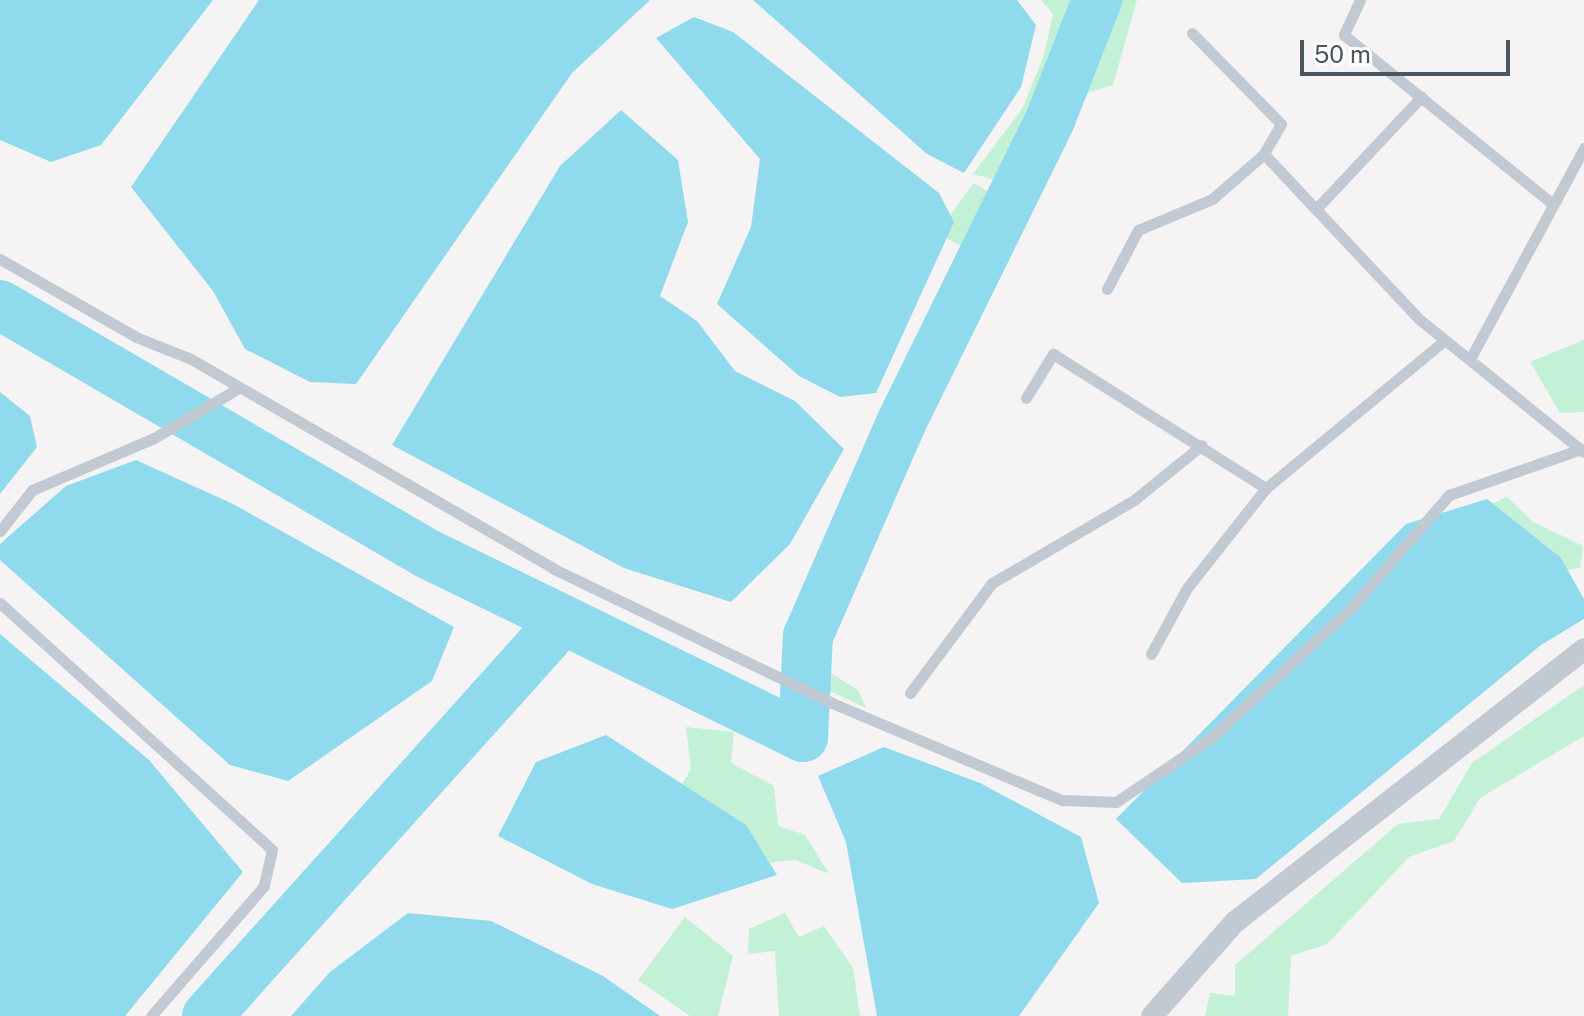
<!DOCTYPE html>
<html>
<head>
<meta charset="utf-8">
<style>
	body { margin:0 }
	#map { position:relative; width:1584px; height:1016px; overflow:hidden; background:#f5f3f3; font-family:"Public Sans",sans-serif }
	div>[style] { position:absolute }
	.green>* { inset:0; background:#c3f1d5 }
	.water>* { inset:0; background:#90daee }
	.river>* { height:50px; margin:-25px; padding:0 25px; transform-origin:25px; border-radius:25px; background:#90daee }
	.lane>* { height:11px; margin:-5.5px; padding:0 5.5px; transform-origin:5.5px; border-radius:5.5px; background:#c1cad2 }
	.street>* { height:22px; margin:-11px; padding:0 11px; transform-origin:11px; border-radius:11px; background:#c1cad2 }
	span { translate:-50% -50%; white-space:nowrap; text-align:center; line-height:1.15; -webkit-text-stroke:6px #fff; paint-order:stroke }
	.scale { position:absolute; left:1300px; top:40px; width:210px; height:36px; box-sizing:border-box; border:4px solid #4a5661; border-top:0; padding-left:10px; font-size:24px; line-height:28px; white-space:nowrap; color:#4a5661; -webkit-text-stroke:6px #fff; paint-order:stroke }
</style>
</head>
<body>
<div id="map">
	<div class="green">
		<div style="clip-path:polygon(1041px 0,1077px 0,1068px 14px,1076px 28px,1049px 70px,1047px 154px,1028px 188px,973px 174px,1022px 109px,1044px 55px,1053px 14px)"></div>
		<div style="clip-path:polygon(1113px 0,1137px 0,1113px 85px,1086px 93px,1090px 54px)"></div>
		<div style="clip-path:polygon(974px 183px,1018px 211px,1013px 233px,971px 305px,942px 303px,961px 246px,937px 233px)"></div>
		<div style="clip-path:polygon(1584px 340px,1584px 412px,1560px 413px,1530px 362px)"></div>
		<div style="clip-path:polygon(1507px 497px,1532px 521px,1583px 546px,1580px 568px,1531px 574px,1452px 521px)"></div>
		<div style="clip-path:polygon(824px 669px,858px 690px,866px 708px,817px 685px)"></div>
		<div style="clip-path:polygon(1584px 685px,1584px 736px,1480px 798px,1454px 841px,1409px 857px,1327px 944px,1291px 956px,1288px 1016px,1205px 1016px,1210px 993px,1235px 996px,1235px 965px,1398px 824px,1439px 819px,1472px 763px)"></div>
		<div style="clip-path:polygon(686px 727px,734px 732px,731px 763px,774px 786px,778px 826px,805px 835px,829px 874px,796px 860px,714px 868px,672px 801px,691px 769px)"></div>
		<div style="clip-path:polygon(785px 913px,799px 937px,824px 926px,853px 968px,860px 1016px,779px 1016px,775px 951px,748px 954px,749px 929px)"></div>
		<div style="clip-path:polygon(685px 917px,733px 956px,718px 1016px,690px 1016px,638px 980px)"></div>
	</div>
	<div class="water">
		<div style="clip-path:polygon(0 0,213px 0,101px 145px,51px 162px,0 140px)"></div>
		<div style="clip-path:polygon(259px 0,650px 0,572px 73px,356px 384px,310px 382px,245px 349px,213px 291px,131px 187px)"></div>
		<div style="clip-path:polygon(753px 0,1017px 0,1036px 25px,1021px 87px,964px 173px,927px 154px)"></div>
		<div style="clip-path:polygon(694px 17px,733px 32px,939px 193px,954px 222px,876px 393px,840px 397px,799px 376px,717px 304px,751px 227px,760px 159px,656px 38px)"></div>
		<div style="clip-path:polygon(621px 110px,678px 160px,688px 222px,660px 296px,697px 321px,735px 371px,795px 401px,844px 449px,790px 544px,731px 602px,624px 568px,392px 445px,560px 166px)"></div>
		<div style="clip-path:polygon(0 392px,30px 416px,37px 447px,0 494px)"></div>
		<div style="clip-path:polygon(136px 460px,233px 504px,454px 627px,432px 681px,288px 781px,230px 765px,0 560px,0 544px,66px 486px)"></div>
		<div style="clip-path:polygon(1487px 499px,1561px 558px,1584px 599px,1584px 619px,1541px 645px,1256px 879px,1182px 883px,1116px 819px,1406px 524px)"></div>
		<div style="clip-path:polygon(0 634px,149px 760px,243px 872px,125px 1016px,0 1016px)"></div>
		<div style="clip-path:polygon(606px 735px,746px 825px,777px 875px,672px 909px,592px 884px,498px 836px,536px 762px)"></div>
		<div style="clip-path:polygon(884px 747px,980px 783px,1081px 837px,1099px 903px,1019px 1016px,877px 1016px,846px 842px,818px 776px)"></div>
		<div style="clip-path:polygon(408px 913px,491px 921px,603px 976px,660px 1016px,291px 1016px,330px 972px)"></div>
	</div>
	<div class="river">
		<div style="left:0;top:305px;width:497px;rotate:30.2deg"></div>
		<div style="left:430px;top:555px;width:415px;rotate:26deg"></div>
		<div style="left:803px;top:737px;width:101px;rotate:-87.2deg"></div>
		<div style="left:808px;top:636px;width:232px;rotate:-66.4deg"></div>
		<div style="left:901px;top:423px;width:338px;rotate:-63.8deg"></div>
		<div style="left:1050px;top:120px;width:129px;rotate:-68.6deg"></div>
		<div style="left:207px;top:1016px;width:532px;rotate:-48.04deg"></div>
	</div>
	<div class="lane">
		<div style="left:1360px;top:0;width:38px;rotate:115deg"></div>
		<div style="left:1344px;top:35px;width:269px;rotate:39deg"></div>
		<div style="left:1192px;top:33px;width:127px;rotate:45.6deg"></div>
		<div style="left:1281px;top:124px;width:34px;rotate:120deg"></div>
		<div style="left:1316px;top:209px;width:154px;rotate:-46.8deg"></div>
		<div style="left:0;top:259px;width:157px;rotate:29.8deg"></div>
		<div style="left:136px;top:337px;width:59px;rotate:21.8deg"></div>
		<div style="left:191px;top:359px;width:419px;rotate:30deg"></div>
		<div style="left:554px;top:569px;width:309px;rotate:25.7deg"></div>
		<div style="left:832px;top:703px;width:250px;rotate:22.9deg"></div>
		<div style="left:1062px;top:800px;width:54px;rotate:2.1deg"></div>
		<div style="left:1116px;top:802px;width:116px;rotate:-34.1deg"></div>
		<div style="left:1212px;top:737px;width:190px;rotate:-42.9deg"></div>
		<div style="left:1351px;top:608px;width:150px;rotate:-49.1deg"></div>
		<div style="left:1449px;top:495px;width:140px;rotate:-19.2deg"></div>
		<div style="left:1107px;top:289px;width:67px;rotate:-62.3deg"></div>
		<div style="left:1138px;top:230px;width:80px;rotate:-22.7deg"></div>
		<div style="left:1212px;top:199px;width:69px;rotate:-40.9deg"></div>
		<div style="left:1264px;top:154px;width:226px;rotate:46.8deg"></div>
		<div style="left:1419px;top:319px;width:212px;rotate:38.9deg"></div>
		<div style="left:1470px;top:359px;width:240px;rotate:-61.6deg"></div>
		<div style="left:1026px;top:398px;width:52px;rotate:-58.5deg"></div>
		<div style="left:1053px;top:354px;width:252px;rotate:32.2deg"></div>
		<div style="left:1266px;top:488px;width:232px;rotate:-39.6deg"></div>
		<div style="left:0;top:531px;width:52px;rotate:-52deg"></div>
		<div style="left:32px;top:490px;width:133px;rotate:-23.1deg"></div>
		<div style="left:154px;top:438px;width:99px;rotate:-30.5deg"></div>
		<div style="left:0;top:603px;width:367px;rotate:42.2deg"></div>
		<div style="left:272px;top:850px;width:37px;rotate:103deg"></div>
		<div style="left:264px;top:886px;width:172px;rotate:131deg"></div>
		<div style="left:1151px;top:654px;width:75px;rotate:-61.4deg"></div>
		<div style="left:1187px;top:588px;width:127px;rotate:-51.7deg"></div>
		<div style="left:910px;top:693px;width:137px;rotate:-53.3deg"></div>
		<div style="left:992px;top:583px;width:164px;rotate:-30.3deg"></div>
		<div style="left:1134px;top:500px;width:87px;rotate:-39deg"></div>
	</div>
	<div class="street">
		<div style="left:1152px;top:1016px;width:125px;rotate:-48.6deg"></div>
		<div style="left:1235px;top:922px;width:443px;rotate:-38deg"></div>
	</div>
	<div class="scale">50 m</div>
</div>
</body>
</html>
